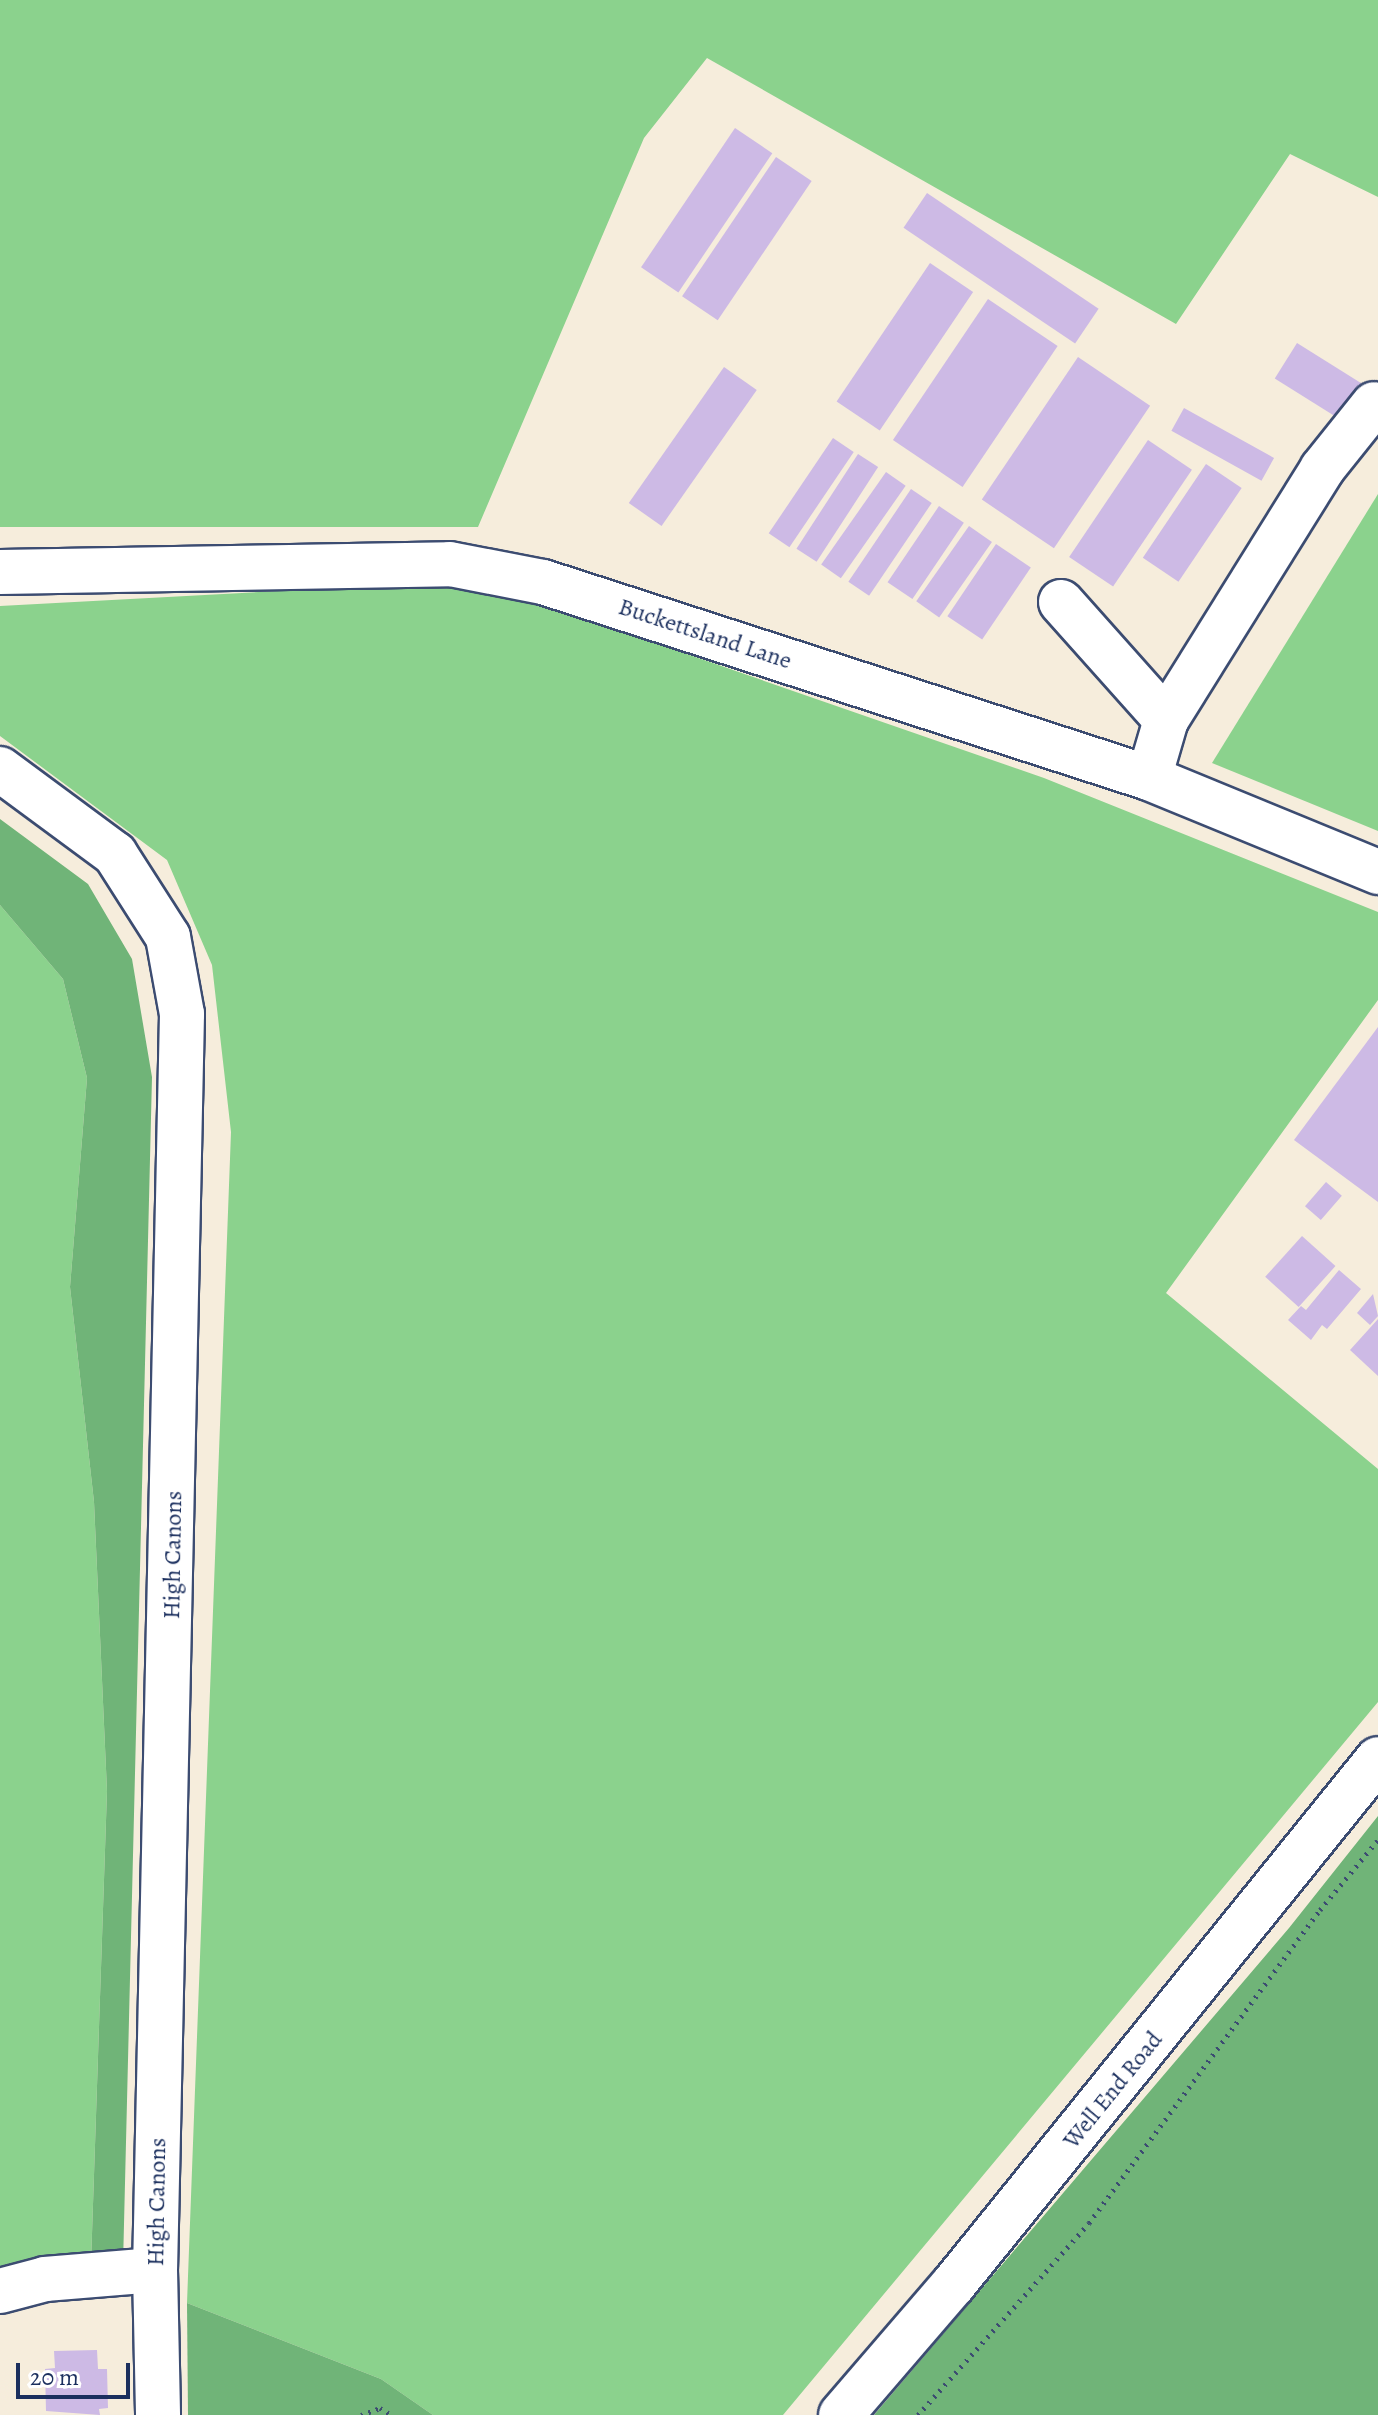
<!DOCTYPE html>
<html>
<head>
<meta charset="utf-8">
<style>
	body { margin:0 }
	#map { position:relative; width:1378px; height:2415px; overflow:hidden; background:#f6eddc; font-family:Alegreya,serif }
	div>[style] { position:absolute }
	.green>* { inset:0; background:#8bd28d }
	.forest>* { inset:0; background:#70b478 }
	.building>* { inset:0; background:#cdbae5; transform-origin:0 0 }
	.path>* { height:5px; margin-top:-2.5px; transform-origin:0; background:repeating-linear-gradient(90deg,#3c4c71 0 2px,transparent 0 8px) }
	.roads { filter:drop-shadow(2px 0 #3c4c71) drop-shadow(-2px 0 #3c4c71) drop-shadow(0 2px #3c4c71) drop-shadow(0 -2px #3c4c71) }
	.minor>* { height:44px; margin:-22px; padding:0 22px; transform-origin:22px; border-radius:22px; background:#fff }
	span { translate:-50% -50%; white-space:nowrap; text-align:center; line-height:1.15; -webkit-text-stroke:6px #fff; paint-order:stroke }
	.street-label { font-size:24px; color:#1b2f5e }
	.scale { position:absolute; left:16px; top:2363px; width:114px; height:36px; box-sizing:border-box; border:4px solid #1b2f5e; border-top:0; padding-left:10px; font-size:24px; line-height:28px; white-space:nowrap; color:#1b2f5e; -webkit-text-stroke:6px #fff; paint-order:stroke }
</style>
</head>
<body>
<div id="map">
	<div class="green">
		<div style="clip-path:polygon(0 0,1378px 0,1378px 197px,1290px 154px,1176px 324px,707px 58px,644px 138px,478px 527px,0 527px)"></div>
		<div style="clip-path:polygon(1378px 494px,1378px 831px,1212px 763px)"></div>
		<div style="clip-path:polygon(427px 583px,531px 600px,1044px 778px,1378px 912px,1378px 1000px,1166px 1293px,1378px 1469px,1378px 1702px,783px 2415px,433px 2415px,381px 2379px,187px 2303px,231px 1132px,212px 965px,167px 860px,0 736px,0 606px)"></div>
		<div style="clip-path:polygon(0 905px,63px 979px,87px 1078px,70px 1287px,94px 1502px,107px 1791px,91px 2263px,0 2275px)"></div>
	</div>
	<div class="forest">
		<div style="clip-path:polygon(0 819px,88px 884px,132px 959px,152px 1077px,123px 2265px,91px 2263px,107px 1791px,94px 1502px,70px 1287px,87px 1078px,63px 979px,0 905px)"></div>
		<div style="clip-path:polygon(1378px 1816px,1378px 2415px,874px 2415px,1289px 1928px)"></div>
		<div style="clip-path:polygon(187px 2303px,381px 2379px,433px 2415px,188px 2415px)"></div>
	</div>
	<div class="building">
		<div style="left:735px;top:128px;width:45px;height:168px;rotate:34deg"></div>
		<div style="left:776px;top:157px;width:43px;height:168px;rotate:34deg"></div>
		<div style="left:927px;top:193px;width:207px;height:42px;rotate:34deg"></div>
		<div style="left:930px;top:263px;width:52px;height:167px;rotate:34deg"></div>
		<div style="left:988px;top:299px;width:84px;height:170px;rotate:34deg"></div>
		<div style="left:1297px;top:343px;width:89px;height:42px;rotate:32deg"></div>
		<div style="left:1078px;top:357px;width:87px;height:172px;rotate:34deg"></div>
		<div style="left:724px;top:367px;width:40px;height:166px;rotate:35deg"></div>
		<div style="left:1184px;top:408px;width:103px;height:26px;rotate:29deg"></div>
		<div style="left:833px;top:438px;width:25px;height:115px;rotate:34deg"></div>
		<div style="left:1148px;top:440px;width:53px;height:141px;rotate:34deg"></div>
		<div style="left:858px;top:454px;width:24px;height:113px;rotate:33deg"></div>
		<div style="left:1206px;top:464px;width:43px;height:113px;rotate:34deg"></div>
		<div style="left:886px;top:472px;width:24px;height:113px;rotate:35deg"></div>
		<div style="left:911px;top:489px;width:25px;height:112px;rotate:34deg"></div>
		<div style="left:939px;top:506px;width:30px;height:92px;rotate:34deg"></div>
		<div style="left:969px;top:526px;width:28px;height:92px;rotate:35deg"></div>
		<div style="left:996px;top:544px;width:42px;height:87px;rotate:34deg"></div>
		<div style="clip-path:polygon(1378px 1027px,1378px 1202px,1294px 1140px)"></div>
		<div style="left:1326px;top:1182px;width:21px;height:32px;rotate:41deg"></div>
		<div style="left:1302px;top:1236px;width:45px;height:55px;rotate:42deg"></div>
		<div style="clip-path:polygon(1339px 1270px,1361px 1289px,1327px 1329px,1322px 1325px,1311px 1340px,1288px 1320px,1301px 1306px,1306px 1310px)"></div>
		<div style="clip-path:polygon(1373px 1294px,1378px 1316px,1370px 1325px,1357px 1313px)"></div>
		<div style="clip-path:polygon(1378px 1319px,1378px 1376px,1350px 1350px)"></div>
		<div style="clip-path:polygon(97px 2350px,98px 2369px,107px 2369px,108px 2408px,99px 2409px,100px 2415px,46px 2411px,45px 2369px,55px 2368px,54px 2351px)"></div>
	</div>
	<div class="path">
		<div style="left:361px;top:2415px;width:20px;rotate:-20deg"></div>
		<div style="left:380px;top:2408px;width:13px;rotate:32deg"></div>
		<div style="left:918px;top:2415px;width:257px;rotate:-48.3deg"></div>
		<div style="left:1089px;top:2223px;width:389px;rotate:-53.6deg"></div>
		<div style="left:1320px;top:1910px;width:91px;rotate:-50.4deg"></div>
	</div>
	<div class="roads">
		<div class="minor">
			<div style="left:0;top:572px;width:450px;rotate:-1deg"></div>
			<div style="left:450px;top:564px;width:95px;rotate:11deg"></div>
			<div style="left:543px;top:582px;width:637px;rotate:17.92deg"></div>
			<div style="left:1149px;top:778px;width:248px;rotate:22.3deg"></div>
			<div style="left:1061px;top:602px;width:158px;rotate:48.3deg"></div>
			<div style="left:0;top:769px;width:143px;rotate:36.5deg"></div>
			<div style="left:115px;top:854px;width:98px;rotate:57.4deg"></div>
			<div style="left:168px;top:937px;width:78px;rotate:79.7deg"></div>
			<div style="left:182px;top:1014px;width:1256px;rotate:91.23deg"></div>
			<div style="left:155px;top:2270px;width:145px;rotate:88.8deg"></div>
			<div style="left:1149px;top:778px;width:60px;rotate:-73.7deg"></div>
			<div style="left:1166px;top:720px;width:296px;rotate:-58.1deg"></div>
			<div style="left:1322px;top:469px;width:83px;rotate:-51.3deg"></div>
			<div style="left:0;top:2291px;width:47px;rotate:-14.9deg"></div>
			<div style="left:45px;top:2279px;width:110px;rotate:-4.7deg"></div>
			<div style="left:841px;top:2415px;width:172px;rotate:-49.3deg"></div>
			<div style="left:953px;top:2285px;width:676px;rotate:-51.06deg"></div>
		</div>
	</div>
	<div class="street-label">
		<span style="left:705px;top:634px;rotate:18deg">Buckettsland Lane</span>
		<span style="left:173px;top:1555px;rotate:-89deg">High Canons</span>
		<span style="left:1113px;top:2090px;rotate:-51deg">Well End Road</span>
		<span style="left:157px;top:2202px;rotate:-89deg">High Canons</span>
	</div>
	<div class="scale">20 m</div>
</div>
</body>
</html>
